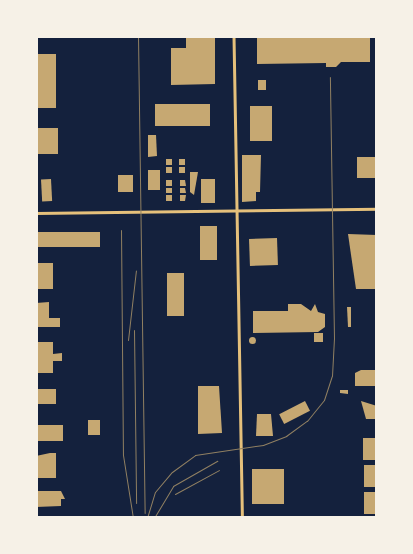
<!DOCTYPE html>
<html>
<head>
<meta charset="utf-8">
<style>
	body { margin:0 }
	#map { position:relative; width:413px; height:554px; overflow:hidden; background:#14213d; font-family:"Roboto Condensed",sans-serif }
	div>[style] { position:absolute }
	.building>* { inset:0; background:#c6a872; transform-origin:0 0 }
	.round { border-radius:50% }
	.minor>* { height:2.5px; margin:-1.25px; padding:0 1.25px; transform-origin:1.25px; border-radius:1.25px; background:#e5c07b }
	.rail>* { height:1px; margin:-0.5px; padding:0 0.5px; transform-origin:0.5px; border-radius:0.5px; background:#918062 }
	span { translate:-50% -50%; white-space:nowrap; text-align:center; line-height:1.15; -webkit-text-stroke:5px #f6f1e7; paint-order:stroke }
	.frame { position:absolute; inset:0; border:38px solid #f6f1e7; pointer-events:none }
</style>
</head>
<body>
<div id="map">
	<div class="building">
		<div style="clip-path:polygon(186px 36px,215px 36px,215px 84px,171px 85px,171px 48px,186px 48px)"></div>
		<div style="clip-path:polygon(257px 36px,370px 36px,370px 62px,341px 62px,336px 67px,326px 67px,326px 63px,257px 64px)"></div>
		<div style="left:36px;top:54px;width:20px;height:54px"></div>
		<div style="left:258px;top:80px;width:8px;height:10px"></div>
		<div style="left:155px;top:104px;width:55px;height:22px"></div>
		<div style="left:250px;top:106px;width:22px;height:35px"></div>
		<div style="left:36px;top:128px;width:22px;height:26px"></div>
		<div style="clip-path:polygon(148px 135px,156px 135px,157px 156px,148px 157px)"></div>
		<div style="clip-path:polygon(242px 155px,261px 155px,260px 192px,256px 192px,256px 201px,242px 202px)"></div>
		<div style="left:357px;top:157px;width:20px;height:21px"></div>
		<div style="left:166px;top:159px;width:6px;height:6px"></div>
		<div style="left:179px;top:159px;width:6px;height:6px"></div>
		<div style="left:166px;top:167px;width:6px;height:6px"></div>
		<div style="left:179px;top:167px;width:6px;height:6px"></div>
		<div style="left:148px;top:170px;width:12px;height:20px"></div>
		<div style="clip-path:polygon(190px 172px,198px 172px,194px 195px,190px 192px)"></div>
		<div style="left:118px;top:175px;width:15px;height:17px"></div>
		<div style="left:51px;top:179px;width:22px;height:10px;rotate:87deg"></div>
		<div style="left:215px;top:179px;width:24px;height:14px;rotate:90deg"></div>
		<div style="left:166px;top:180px;width:6px;height:6px"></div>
		<div style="clip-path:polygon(180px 180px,185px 180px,186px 186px,180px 186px)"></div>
		<div style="left:166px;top:188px;width:6px;height:5px"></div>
		<div style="clip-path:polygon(180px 188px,185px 188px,186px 193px,180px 193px)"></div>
		<div style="left:166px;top:195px;width:6px;height:6px"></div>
		<div style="clip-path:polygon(180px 195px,186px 195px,185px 201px,180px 201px)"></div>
		<div style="left:200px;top:226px;width:17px;height:34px"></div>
		<div style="left:36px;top:232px;width:64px;height:15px"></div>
		<div style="clip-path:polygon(348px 234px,377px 235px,377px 289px,356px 289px)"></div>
		<div style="left:277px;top:238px;width:27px;height:28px;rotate:88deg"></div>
		<div style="left:36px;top:263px;width:17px;height:26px"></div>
		<div style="left:167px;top:273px;width:17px;height:43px"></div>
		<div style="clip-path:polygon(49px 302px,49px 318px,60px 318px,60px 327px,36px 327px,36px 303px)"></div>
		<div style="clip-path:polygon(288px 304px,301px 304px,311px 311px,315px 304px,318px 312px,325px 314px,325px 327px,318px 332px,253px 333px,253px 311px,288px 311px)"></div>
		<div style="clip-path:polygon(347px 307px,351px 307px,351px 327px,348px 327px)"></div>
		<div style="left:314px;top:333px;width:9px;height:9px"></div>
		<div class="round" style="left:248.5px;top:336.5px;width:7px;height:7px"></div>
		<div style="clip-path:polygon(36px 342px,53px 342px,53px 354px,62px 353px,62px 361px,53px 361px,53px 373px,36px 373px)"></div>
		<div style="clip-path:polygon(361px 370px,377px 370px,377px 386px,355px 386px,355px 373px)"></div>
		<div style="clip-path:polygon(198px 386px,219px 386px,222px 433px,198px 434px)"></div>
		<div style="left:36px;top:389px;width:20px;height:15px"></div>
		<div style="clip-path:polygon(340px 390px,348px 390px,348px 394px,340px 393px)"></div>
		<div style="left:305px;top:401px;width:11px;height:29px;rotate:63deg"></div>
		<div style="clip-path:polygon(361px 401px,377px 406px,377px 419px,366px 419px)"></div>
		<div style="clip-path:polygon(257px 414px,271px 414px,273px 436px,256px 436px)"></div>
		<div style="left:88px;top:420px;width:12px;height:15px"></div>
		<div style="left:36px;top:425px;width:27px;height:16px"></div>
		<div style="left:377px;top:438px;width:22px;height:14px;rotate:90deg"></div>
		<div style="clip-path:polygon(50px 453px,56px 453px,56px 478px,36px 478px,36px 456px)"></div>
		<div style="left:364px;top:465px;width:13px;height:22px"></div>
		<div style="left:252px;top:469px;width:32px;height:35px"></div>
		<div style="clip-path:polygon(36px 491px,61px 491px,65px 499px,61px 499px,61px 506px,36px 507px)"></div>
		<div style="left:377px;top:492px;width:22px;height:13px;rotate:90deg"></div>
	</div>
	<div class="minor">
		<div style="left:234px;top:36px;width:482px;rotate:89deg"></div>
		<div style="left:36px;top:213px;width:341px;rotate:-0.7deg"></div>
	</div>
	<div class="rail">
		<div style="left:138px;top:36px;width:477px;rotate:89.2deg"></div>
		<div style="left:121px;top:230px;width:225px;rotate:89.5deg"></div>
		<div style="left:123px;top:455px;width:64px;rotate:81deg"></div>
		<div style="left:134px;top:330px;width:173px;rotate:89.3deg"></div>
		<div style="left:128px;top:340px;width:70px;rotate:-83.5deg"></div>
		<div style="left:175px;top:494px;width:50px;rotate:-28.6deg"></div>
		<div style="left:147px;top:518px;width:27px;rotate:-73deg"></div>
		<div style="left:155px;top:492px;width:26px;rotate:-50deg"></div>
		<div style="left:172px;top:472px;width:29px;rotate:-36deg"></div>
		<div style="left:195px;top:455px;width:69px;rotate:-8.4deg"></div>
		<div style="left:263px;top:445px;width:25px;rotate:-21deg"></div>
		<div style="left:286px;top:436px;width:26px;rotate:-36deg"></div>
		<div style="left:307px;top:421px;width:27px;rotate:-51deg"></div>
		<div style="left:324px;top:400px;width:25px;rotate:-72deg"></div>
		<div style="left:332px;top:376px;width:37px;rotate:-87deg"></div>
		<div style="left:334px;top:339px;width:262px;rotate:-90.9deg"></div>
		<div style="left:154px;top:518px;width:37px;rotate:-59deg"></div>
		<div style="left:173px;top:486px;width:51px;rotate:-29.6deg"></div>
	</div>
	<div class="frame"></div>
</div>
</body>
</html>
